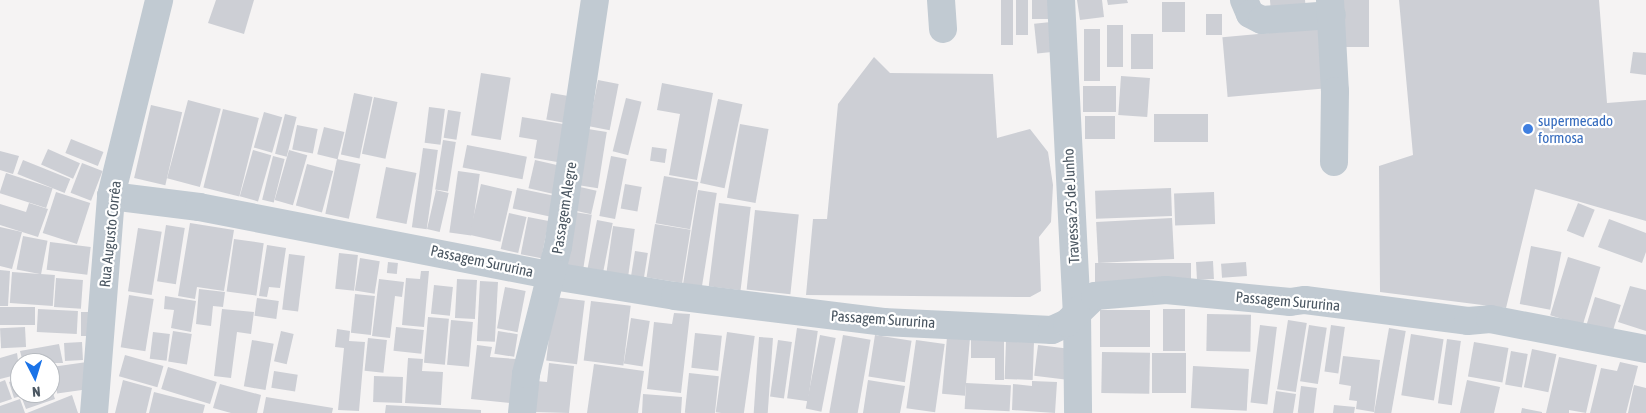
<!DOCTYPE html>
<html>
<head>
<meta charset="utf-8">
<style>
	body { margin:0 }
	#map { position:relative; width:1646px; height:413px; overflow:hidden; background:#f5f3f3; font-family:"Asap Condensed",sans-serif }
	div>[style] { position:absolute }
	.building>* { inset:0; background:#cdcfd5; transform-origin:0 0 }
	.minor>* { height:28px; margin:-14px; padding:0 14px; transform-origin:14px; border-radius:14px; background:#c1cad2 }
	.dots>* { width:14px; height:14px; translate:-50% -50%; box-sizing:border-box; border:2px solid #fff; border-radius:50% }
	span { translate:-50% -50%; white-space:nowrap; text-align:center; line-height:1.15; -webkit-text-stroke:4.5px #fff; paint-order:stroke }
	.shop-label { font-size:15px; color:#366cbe }
	.left { translate:0 -50%; text-align:left }
	.street-label { font-size:15px; color:#4a5661 }
	.north { position:absolute; left:10px; top:353px; width:50px; height:50px; box-sizing:border-box; background:#fff; border:1px solid #b7bbc0; border-radius:50%; rotate:175deg; font-size:14px; font-weight:700; line-height:20px; text-align:center; color:#4a5661 }
	.north::after { content:''; display:block; margin:auto; width:18px; height:22px; background:#1a73e8; clip-path:polygon(50% 0,100% 100%,50% 72%,0 100%) }
</style>
</head>
<body>
<div id="map">
	<div class="building">
		<div style="clip-path:polygon(216px 0,254px 0,244px 34px,208px 23px)"></div>
		<div style="left:1001px;top:0;width:12px;height:45px"></div>
		<div style="left:1016px;top:0;width:12px;height:35px"></div>
		<div style="left:1032px;top:0;width:17px;height:19px"></div>
		<div style="clip-path:polygon(1077px 0,1102px 0,1104px 17px,1080px 20px)"></div>
		<div style="clip-path:polygon(1107px 0,1127px 0,1128px 3px,1108px 5px)"></div>
		<div style="clip-path:polygon(1270px 0,1305px 0,1306px 10px,1271px 13px)"></div>
		<div style="left:1340px;top:0;width:29px;height:47px"></div>
		<div style="clip-path:polygon(1399px 0,1599px 0,1607px 103px,1646px 100px,1646px 221px,1535px 189px,1506px 308px,1380px 292px,1379px 166px,1413px 155px)"></div>
		<div style="left:1162px;top:2px;width:23px;height:30px"></div>
		<div style="left:1206px;top:14px;width:16px;height:21px"></div>
		<div style="left:1051px;top:22px;width:30px;height:17px;rotate:84deg"></div>
		<div style="left:1107px;top:25px;width:16px;height:42px"></div>
		<div style="left:1327px;top:28px;width:60px;height:105px;rotate:85deg"></div>
		<div style="left:1084px;top:29px;width:16px;height:52px"></div>
		<div style="left:1131px;top:34px;width:22px;height:35px"></div>
		<div style="clip-path:polygon(1633px 52px,1646px 53px,1646px 75px,1630px 73px)"></div>
		<div style="clip-path:polygon(874px 57px,890px 73px,993px 74px,997px 138px,1030px 129px,1048px 152px,1053px 185px,1051px 222px,1039px 237px,1041px 291px,1030px 297px,806px 295px,813px 219px,827px 219px,838px 104px)"></div>
		<div style="left:481px;top:73px;width:30px;height:63px;rotate:9deg"></div>
		<div style="left:1121px;top:76px;width:29px;height:39px;rotate:4deg"></div>
		<div style="left:598px;top:80px;width:21px;height:47px;rotate:11deg"></div>
		<div style="clip-path:polygon(662px 83px,713px 93px,697px 180px,669px 175px,680px 114px,657px 110px)"></div>
		<div style="left:1083px;top:86px;width:33px;height:26px"></div>
		<div style="left:354px;top:93px;width:19px;height:63px;rotate:12deg"></div>
		<div style="left:551px;top:93px;width:22px;height:27px;rotate:10deg"></div>
		<div style="left:374px;top:97px;width:24px;height:58px;rotate:12deg"></div>
		<div style="left:626px;top:98px;width:16px;height:55px;rotate:14deg"></div>
		<div style="left:718px;top:99px;width:25px;height:86px;rotate:12deg"></div>
		<div style="left:188px;top:100px;width:34px;height:81px;rotate:15deg"></div>
		<div style="left:151px;top:105px;width:32px;height:75px;rotate:13deg"></div>
		<div style="left:429px;top:107px;width:16px;height:36px;rotate:7deg"></div>
		<div style="left:223px;top:109px;width:37px;height:81px;rotate:14deg"></div>
		<div style="left:448px;top:110px;width:13px;height:28px;rotate:9deg"></div>
		<div style="left:264px;top:112px;width:19px;height:37px;rotate:16deg"></div>
		<div style="left:285px;top:114px;width:12px;height:41px;rotate:14deg"></div>
		<div style="left:1154px;top:114px;width:54px;height:28px"></div>
		<div style="left:1085px;top:116px;width:30px;height:23px"></div>
		<div style="clip-path:polygon(522px 117px,569px 125px,563px 163px,534px 158px,537px 140px,519px 137px)"></div>
		<div style="left:740px;top:124px;width:29px;height:75px;rotate:10deg"></div>
		<div style="left:297px;top:125px;width:21px;height:25px;rotate:11deg"></div>
		<div style="left:324px;top:127px;width:21px;height:28px;rotate:14deg"></div>
		<div style="left:588px;top:129px;width:19px;height:57px;rotate:9deg"></div>
		<div style="left:71px;top:139px;width:35px;height:15px;rotate:22deg"></div>
		<div style="left:443px;top:140px;width:13px;height:50px;rotate:9deg"></div>
		<div style="left:467px;top:145px;width:61px;height:23px;rotate:11deg"></div>
		<div style="left:652px;top:147px;width:15px;height:14px;rotate:8deg"></div>
		<div style="left:423px;top:148px;width:15px;height:80px;rotate:8deg"></div>
		<div style="left:48px;top:149px;width:35px;height:17px;rotate:24deg"></div>
		<div style="left:253px;top:150px;width:19px;height:48px;rotate:16deg"></div>
		<div style="left:289px;top:150px;width:19px;height:52px;rotate:16deg"></div>
		<div style="clip-path:polygon(0 151px,19px 156px,13px 174px,0 170px)"></div>
		<div style="left:273px;top:156px;width:12px;height:45px;rotate:14deg"></div>
		<div style="left:611px;top:156px;width:16px;height:61px;rotate:11deg"></div>
		<div style="left:337px;top:159px;width:24px;height:56px;rotate:12deg"></div>
		<div style="left:23px;top:160px;width:51px;height:15px;rotate:22deg"></div>
		<div style="left:535px;top:160px;width:28px;height:29px;rotate:13deg"></div>
		<div style="left:82px;top:163px;width:22px;height:32px;rotate:21deg"></div>
		<div style="left:307px;top:164px;width:27px;height:43px;rotate:15deg"></div>
		<div style="left:386px;top:167px;width:31px;height:52px;rotate:11deg"></div>
		<div style="left:458px;top:171px;width:22px;height:62px;rotate:8deg"></div>
		<div style="left:6px;top:173px;width:49px;height:21px;rotate:18deg"></div>
		<div style="left:664px;top:176px;width:35px;height:48px;rotate:10deg"></div>
		<div style="left:481px;top:184px;width:32px;height:52px;rotate:13deg"></div>
		<div style="left:625px;top:184px;width:17px;height:25px;rotate:10deg"></div>
		<div style="left:580px;top:187px;width:17px;height:24px;rotate:13deg"></div>
		<div style="left:517px;top:188px;width:39px;height:21px;rotate:12deg"></div>
		<div style="left:1171px;top:188px;width:28px;height:76px;rotate:88deg"></div>
		<div style="left:436px;top:190px;width:13px;height:40px;rotate:13deg"></div>
		<div style="left:698px;top:190px;width:19px;height:95px;rotate:9deg"></div>
		<div style="left:56px;top:192px;width:36px;height:43px;rotate:18deg"></div>
		<div style="left:1214px;top:192px;width:32px;height:40px;rotate:88deg"></div>
		<div style="clip-path:polygon(29px 203px,48px 209px,38px 237px,0 225px,0 204px,26px 212px)"></div>
		<div style="left:719px;top:203px;width:32px;height:84px;rotate:7deg"></div>
		<div style="left:1578px;top:203px;width:18px;height:30px;rotate:22deg"></div>
		<div style="left:755px;top:210px;width:44px;height:80px;rotate:6deg"></div>
		<div style="left:574px;top:212px;width:18px;height:54px;rotate:9deg"></div>
		<div style="left:509px;top:213px;width:18px;height:37px;rotate:13deg"></div>
		<div style="left:528px;top:217px;width:21px;height:38px;rotate:11deg"></div>
		<div style="left:1172px;top:218px;width:41px;height:76px;rotate:87deg"></div>
		<div style="clip-path:polygon(1609px 219px,1646px 233px,1646px 252px,1642px 263px,1598px 247px)"></div>
		<div style="left:597px;top:220px;width:16px;height:53px;rotate:11deg"></div>
		<div style="clip-path:polygon(190px 223px,234px 230px,224px 291px,197px 287px,195px 299px,178px 296px)"></div>
		<div style="left:655px;top:224px;width:36px;height:54px;rotate:9deg"></div>
		<div style="left:166px;top:225px;width:19px;height:57px;rotate:9deg"></div>
		<div style="left:613px;top:226px;width:22px;height:49px;rotate:8deg"></div>
		<div style="clip-path:polygon(0 227px,22px 232px,12px 269px,0 266px)"></div>
		<div style="left:138px;top:228px;width:24px;height:64px;rotate:9deg"></div>
		<div style="left:23px;top:236px;width:25px;height:34px;rotate:11deg"></div>
		<div style="left:234px;top:239px;width:30px;height:53px;rotate:8deg"></div>
		<div style="left:50px;top:242px;width:41px;height:28px;rotate:7deg"></div>
		<div style="clip-path:polygon(267px 245px,286px 248px,280px 288px,269px 287px,267px 297px,259px 296px)"></div>
		<div style="left:1531px;top:246px;width:31px;height:59px;rotate:11deg"></div>
		<div style="left:635px;top:251px;width:13px;height:25px;rotate:9deg"></div>
		<div style="left:339px;top:253px;width:19px;height:36px;rotate:6deg"></div>
		<div style="left:289px;top:254px;width:16px;height:56px;rotate:7deg"></div>
		<div style="left:1568px;top:257px;width:34px;height:61px;rotate:17deg"></div>
		<div style="left:360px;top:258px;width:20px;height:33px;rotate:9deg"></div>
		<div style="left:1213px;top:261px;width:18px;height:17px;rotate:87deg"></div>
		<div style="left:388px;top:262px;width:10px;height:11px;rotate:6deg"></div>
		<div style="left:1246px;top:262px;width:14px;height:25px;rotate:86deg"></div>
		<div style="left:1191px;top:263px;width:22px;height:96px;rotate:90deg"></div>
		<div style="clip-path:polygon(0 270px,10px 271px,8px 306px,0 306px)"></div>
		<div style="clip-path:polygon(421px 271px,429px 271px,424px 327px,402px 325px,406px 278px,420px 279px)"></div>
		<div style="left:12px;top:272px;width:43px;height:31px;rotate:4deg"></div>
		<div style="left:56px;top:278px;width:27px;height:29px;rotate:4deg"></div>
		<div style="clip-path:polygon(379px 279px,404px 282px,402px 297px,395px 296px,390px 338px,372px 336px)"></div>
		<div style="left:457px;top:279px;width:20px;height:39px;rotate:3deg"></div>
		<div style="left:480px;top:281px;width:18px;height:60px;rotate:3deg"></div>
		<div style="left:434px;top:285px;width:19px;height:29px;rotate:6deg"></div>
		<div style="clip-path:polygon(1630px 286px,1646px 290px,1646px 331px,1618px 322px)"></div>
		<div style="left:505px;top:287px;width:21px;height:42px;rotate:11deg"></div>
		<div style="clip-path:polygon(199px 289px,225px 292px,223px 307px,213px 306px,211px 326px,196px 324px)"></div>
		<div style="left:355px;top:294px;width:20px;height:39px;rotate:6deg"></div>
		<div style="left:129px;top:295px;width:25px;height:53px;rotate:9deg"></div>
		<div style="clip-path:polygon(165px 296px,196px 301px,191px 332px,171px 328px,174px 310px,164px 309px)"></div>
		<div style="left:554px;top:297px;width:31px;height:64px;rotate:7deg"></div>
		<div style="left:1595px;top:297px;width:27px;height:30px;rotate:17deg"></div>
		<div style="left:257px;top:298px;width:22px;height:18px;rotate:8deg"></div>
		<div style="left:591px;top:301px;width:40px;height:60px;rotate:7deg"></div>
		<div style="left:0;top:307px;width:35px;height:18px"></div>
		<div style="left:38px;top:309px;width:40px;height:23px;rotate:3deg"></div>
		<div style="clip-path:polygon(222px 309px,254px 312px,251px 334px,237px 332px,231px 378px,214px 376px)"></div>
		<div style="left:1163px;top:309px;width:22px;height:42px"></div>
		<div style="left:1100px;top:310px;width:50px;height:37px"></div>
		<div style="left:81px;top:312px;width:12px;height:24px"></div>
		<div style="clip-path:polygon(674px 313px,690px 314px,681px 393px,647px 389px,654px 322px,672px 324px)"></div>
		<div style="left:1207px;top:314px;width:44px;height:37px;rotate:1deg"></div>
		<div style="left:428px;top:317px;width:21px;height:46px;rotate:5deg"></div>
		<div style="left:631px;top:318px;width:19px;height:46px;rotate:9deg"></div>
		<div style="left:451px;top:320px;width:22px;height:45px;rotate:5deg"></div>
		<div style="left:1288px;top:320px;width:19px;height:70px;rotate:9deg"></div>
		<div style="left:1260px;top:325px;width:17px;height:78px;rotate:7deg"></div>
		<div style="left:1309px;top:325px;width:18px;height:57px;rotate:9deg"></div>
		<div style="left:1331px;top:325px;width:14px;height:47px;rotate:8deg"></div>
		<div style="left:25px;top:327px;width:20px;height:25px;rotate:87deg"></div>
		<div style="left:396px;top:327px;width:28px;height:24px;rotate:6deg"></div>
		<div style="left:797px;top:328px;width:21px;height:71px;rotate:8deg"></div>
		<div style="left:1389px;top:328px;width:17px;height:86px;rotate:10deg"></div>
		<div style="clip-path:polygon(337px 329px,350px 331px,349px 341px,365px 342px,359px 411px,338px 410px,344px 348px,335px 347px)"></div>
		<div style="left:173px;top:331px;width:19px;height:31px;rotate:9deg"></div>
		<div style="left:281px;top:331px;width:13px;height:31px;rotate:13deg"></div>
		<div style="left:498px;top:331px;width:20px;height:23px;rotate:9deg"></div>
		<div style="left:153px;top:332px;width:17px;height:27px;rotate:7deg"></div>
		<div style="left:727px;top:332px;width:28px;height:81px;rotate:8deg"></div>
		<div style="left:695px;top:333px;width:27px;height:35px;rotate:6deg"></div>
		<div style="left:1411px;top:334px;width:33px;height:62px;rotate:9deg"></div>
		<div style="left:820px;top:335px;width:16px;height:75px;rotate:11deg"></div>
		<div style="left:843px;top:335px;width:28px;height:79px;rotate:10deg"></div>
		<div style="left:875px;top:335px;width:37px;height:42px;rotate:9deg"></div>
		<div style="left:759px;top:337px;width:14px;height:77px;rotate:4deg"></div>
		<div style="left:947px;top:337px;width:23px;height:57px;rotate:5deg"></div>
		<div style="left:368px;top:338px;width:19px;height:33px;rotate:6deg"></div>
		<div style="left:1447px;top:339px;width:14px;height:65px;rotate:8deg"></div>
		<div style="left:252px;top:340px;width:22px;height:47px;rotate:10deg"></div>
		<div style="left:778px;top:340px;width:14px;height:57px;rotate:8deg"></div>
		<div style="left:916px;top:340px;width:29px;height:69px;rotate:8deg"></div>
		<div style="clip-path:polygon(971px 340px,1004px 340px,1004px 380px,995px 380px,995px 358px,971px 358px)"></div>
		<div style="left:1006px;top:341px;width:28px;height:38px;rotate:2deg"></div>
		<div style="left:82px;top:342px;width:18px;height:18px;rotate:87deg"></div>
		<div style="left:1474px;top:342px;width:35px;height:35px;rotate:10deg"></div>
		<div style="clip-path:polygon(59px 344px,63px 363px,23px 363px,20px 351px)"></div>
		<div style="clip-path:polygon(477px 345px,492px 347px,490px 357px,516px 359px,511px 403px,471px 399px)"></div>
		<div style="left:1038px;top:345px;width:31px;height:31px;rotate:7deg"></div>
		<div style="left:1532px;top:349px;width:25px;height:39px;rotate:12deg"></div>
		<div style="left:1511px;top:351px;width:17px;height:34px;rotate:10deg"></div>
		<div style="left:1102px;top:352px;width:48px;height:41px;rotate:1deg"></div>
		<div style="clip-path:polygon(17px 353px,20px 374px,0 379px,0 358px)"></div>
		<div style="left:1152px;top:353px;width:34px;height:40px"></div>
		<div style="left:125px;top:355px;width:40px;height:22px;rotate:16deg"></div>
		<div style="clip-path:polygon(1343px 356px,1380px 360px,1374px 412px,1356px 409px,1357px 401px,1349px 400px,1351px 386px,1339px 384px)"></div>
		<div style="clip-path:polygon(1559px 357px,1597px 365px,1586px 413px,1569px 410px,1569px 413px,1546px 413px)"></div>
		<div style="clip-path:polygon(408px 358px,423px 359px,422px 371px,443px 372px,441px 405px,405px 403px)"></div>
		<div style="left:87px;top:362px;width:27px;height:34px;rotate:82deg"></div>
		<div style="clip-path:polygon(1620px 362px,1638px 366px,1626px 413px,1590px 413px,1601px 368px,1617px 371px)"></div>
		<div style="clip-path:polygon(549px 363px,574px 366px,569px 413px,533px 412px,536px 381px,547px 382px)"></div>
		<div style="clip-path:polygon(594px 364px,644px 371px,638px 413px,587px 413px)"></div>
		<div style="left:1193px;top:366px;width:56px;height:42px;rotate:3deg"></div>
		<div style="left:168px;top:367px;width:51px;height:23px;rotate:17deg"></div>
		<div style="left:274px;top:371px;width:24px;height:17px;rotate:9deg"></div>
		<div style="left:689px;top:373px;width:30px;height:40px;rotate:6deg"></div>
		<div style="left:374px;top:376px;width:29px;height:26px;rotate:2deg"></div>
		<div style="clip-path:polygon(20px 378px,20px 393px,50px 393px,50px 385px,55px 399px,26px 409px,21px 396px,14px 398px,9px 382px)"></div>
		<div style="clip-path:polygon(5px 380px,12px 399px,0 403px,0 382px)"></div>
		<div style="clip-path:polygon(123px 380px,152px 388px,146px 413px,115px 413px)"></div>
		<div style="clip-path:polygon(868px 380px,905px 386px,900px 413px,863px 413px)"></div>
		<div style="clip-path:polygon(1467px 380px,1500px 387px,1494px 413px,1460px 413px)"></div>
		<div style="clip-path:polygon(1032px 381px,1057px 382px,1055px 413px,1012px 410px,1013px 384px,1032px 386px)"></div>
		<div style="left:966px;top:383px;width:45px;height:26px;rotate:3deg"></div>
		<div style="clip-path:polygon(220px 384px,261px 395px,257px 413px,231px 413px,213px 408px)"></div>
		<div style="clip-path:polygon(1634px 385px,1646px 388px,1646px 413px,1628px 413px)"></div>
		<div style="left:1301px;top:386px;width:16px;height:27px;rotate:7deg"></div>
		<div style="clip-path:polygon(1276px 391px,1296px 394px,1293px 413px,1273px 413px)"></div>
		<div style="clip-path:polygon(154px 392px,205px 405px,203px 413px,149px 413px)"></div>
		<div style="clip-path:polygon(643px 394px,682px 397px,681px 413px,642px 413px)"></div>
		<div style="clip-path:polygon(72px 395px,78px 413px,27px 413px)"></div>
		<div style="clip-path:polygon(266px 397px,333px 408px,332px 413px,263px 413px)"></div>
		<div style="clip-path:polygon(20px 399px,25px 413px,0 413px,0 406px)"></div>
		<div style="clip-path:polygon(386px 405px,481px 410px,481px 413px,385px 413px)"></div>
		<div style="clip-path:polygon(1334px 405px,1355px 407px,1354px 413px,1333px 413px)"></div>
		<div style="clip-path:polygon(1522px 408px,1542px 412px,1542px 413px,1521px 413px)"></div>
	</div>
	<div class="minor">
		<div style="left:941px;top:0;width:29px;rotate:86deg"></div>
		<div style="left:1061px;top:0;width:311px;rotate:87.1deg"></div>
		<div style="left:1077px;top:311px;width:102px;rotate:89.4deg"></div>
		<div style="left:1244px;top:0;width:15px;rotate:67deg"></div>
		<div style="left:1250px;top:14px;width:13px;rotate:27deg"></div>
		<div style="left:1262px;top:20px;width:70px;rotate:-4.1deg"></div>
		<div style="left:1330px;top:0;width:91px;rotate:86.9deg"></div>
		<div style="left:1335px;top:91px;width:71px;rotate:90.8deg"></div>
		<div style="left:111px;top:196px;width:89px;rotate:7.1deg"></div>
		<div style="left:199px;top:207px;width:361px;rotate:11deg"></div>
		<div style="left:553px;top:276px;width:124px;rotate:9.3deg"></div>
		<div style="left:675px;top:296px;width:210px;rotate:7.1deg"></div>
		<div style="left:883px;top:322px;width:169px;rotate:2.7deg"></div>
		<div style="left:1052px;top:330px;width:17px;rotate:-25deg"></div>
		<div style="left:1067px;top:323px;width:39px;rotate:-44deg"></div>
		<div style="left:1095px;top:296px;width:71px;rotate:-4.8deg"></div>
		<div style="left:1166px;top:290px;width:125px;rotate:5.5deg"></div>
		<div style="left:1290px;top:302px;width:15px;rotate:-8deg"></div>
		<div style="left:1305px;top:300px;width:164px;rotate:7.3deg"></div>
		<div style="left:1468px;top:321px;width:22px;rotate:-5deg"></div>
		<div style="left:1490px;top:319px;width:159px;rotate:10.9deg"></div>
		<div style="left:94px;top:413px;width:218px;rotate:-85.5deg"></div>
		<div style="left:111px;top:196px;width:202px;rotate:-76.2deg"></div>
		<div style="left:522px;top:413px;width:39px;rotate:-84deg"></div>
		<div style="left:526px;top:374px;width:131px;rotate:-75.9deg"></div>
		<div style="left:558px;top:247px;width:250px;rotate:-81.5deg"></div>
	</div>
	<div class="dots">
		<div style="left:1528px;top:129px;background:#3f7fe0"></div>
	</div>
	<div class="shop-label">
		<span class="left" style="left:1538px;top:129px">supermecado<br>formosa</span>
	</div>
	<div class="street-label">
		<span style="left:1071px;top:206px;rotate:-93deg">Travessa 25 de Junho</span>
		<span style="left:564px;top:208px;rotate:-81deg">Passagem Alegre</span>
		<span style="left:110px;top:234px;rotate:-84deg">Rua Augusto Corrêa</span>
		<span style="left:482px;top:261px;rotate:12deg">Passagem Sururina</span>
		<span style="left:1288px;top:301px;rotate:5deg">Passagem Sururina</span>
		<span style="left:883px;top:319px;rotate:4deg">Passagem Sururina</span>
	</div>
	<div class="north">N</div>
</div>
</body>
</html>
